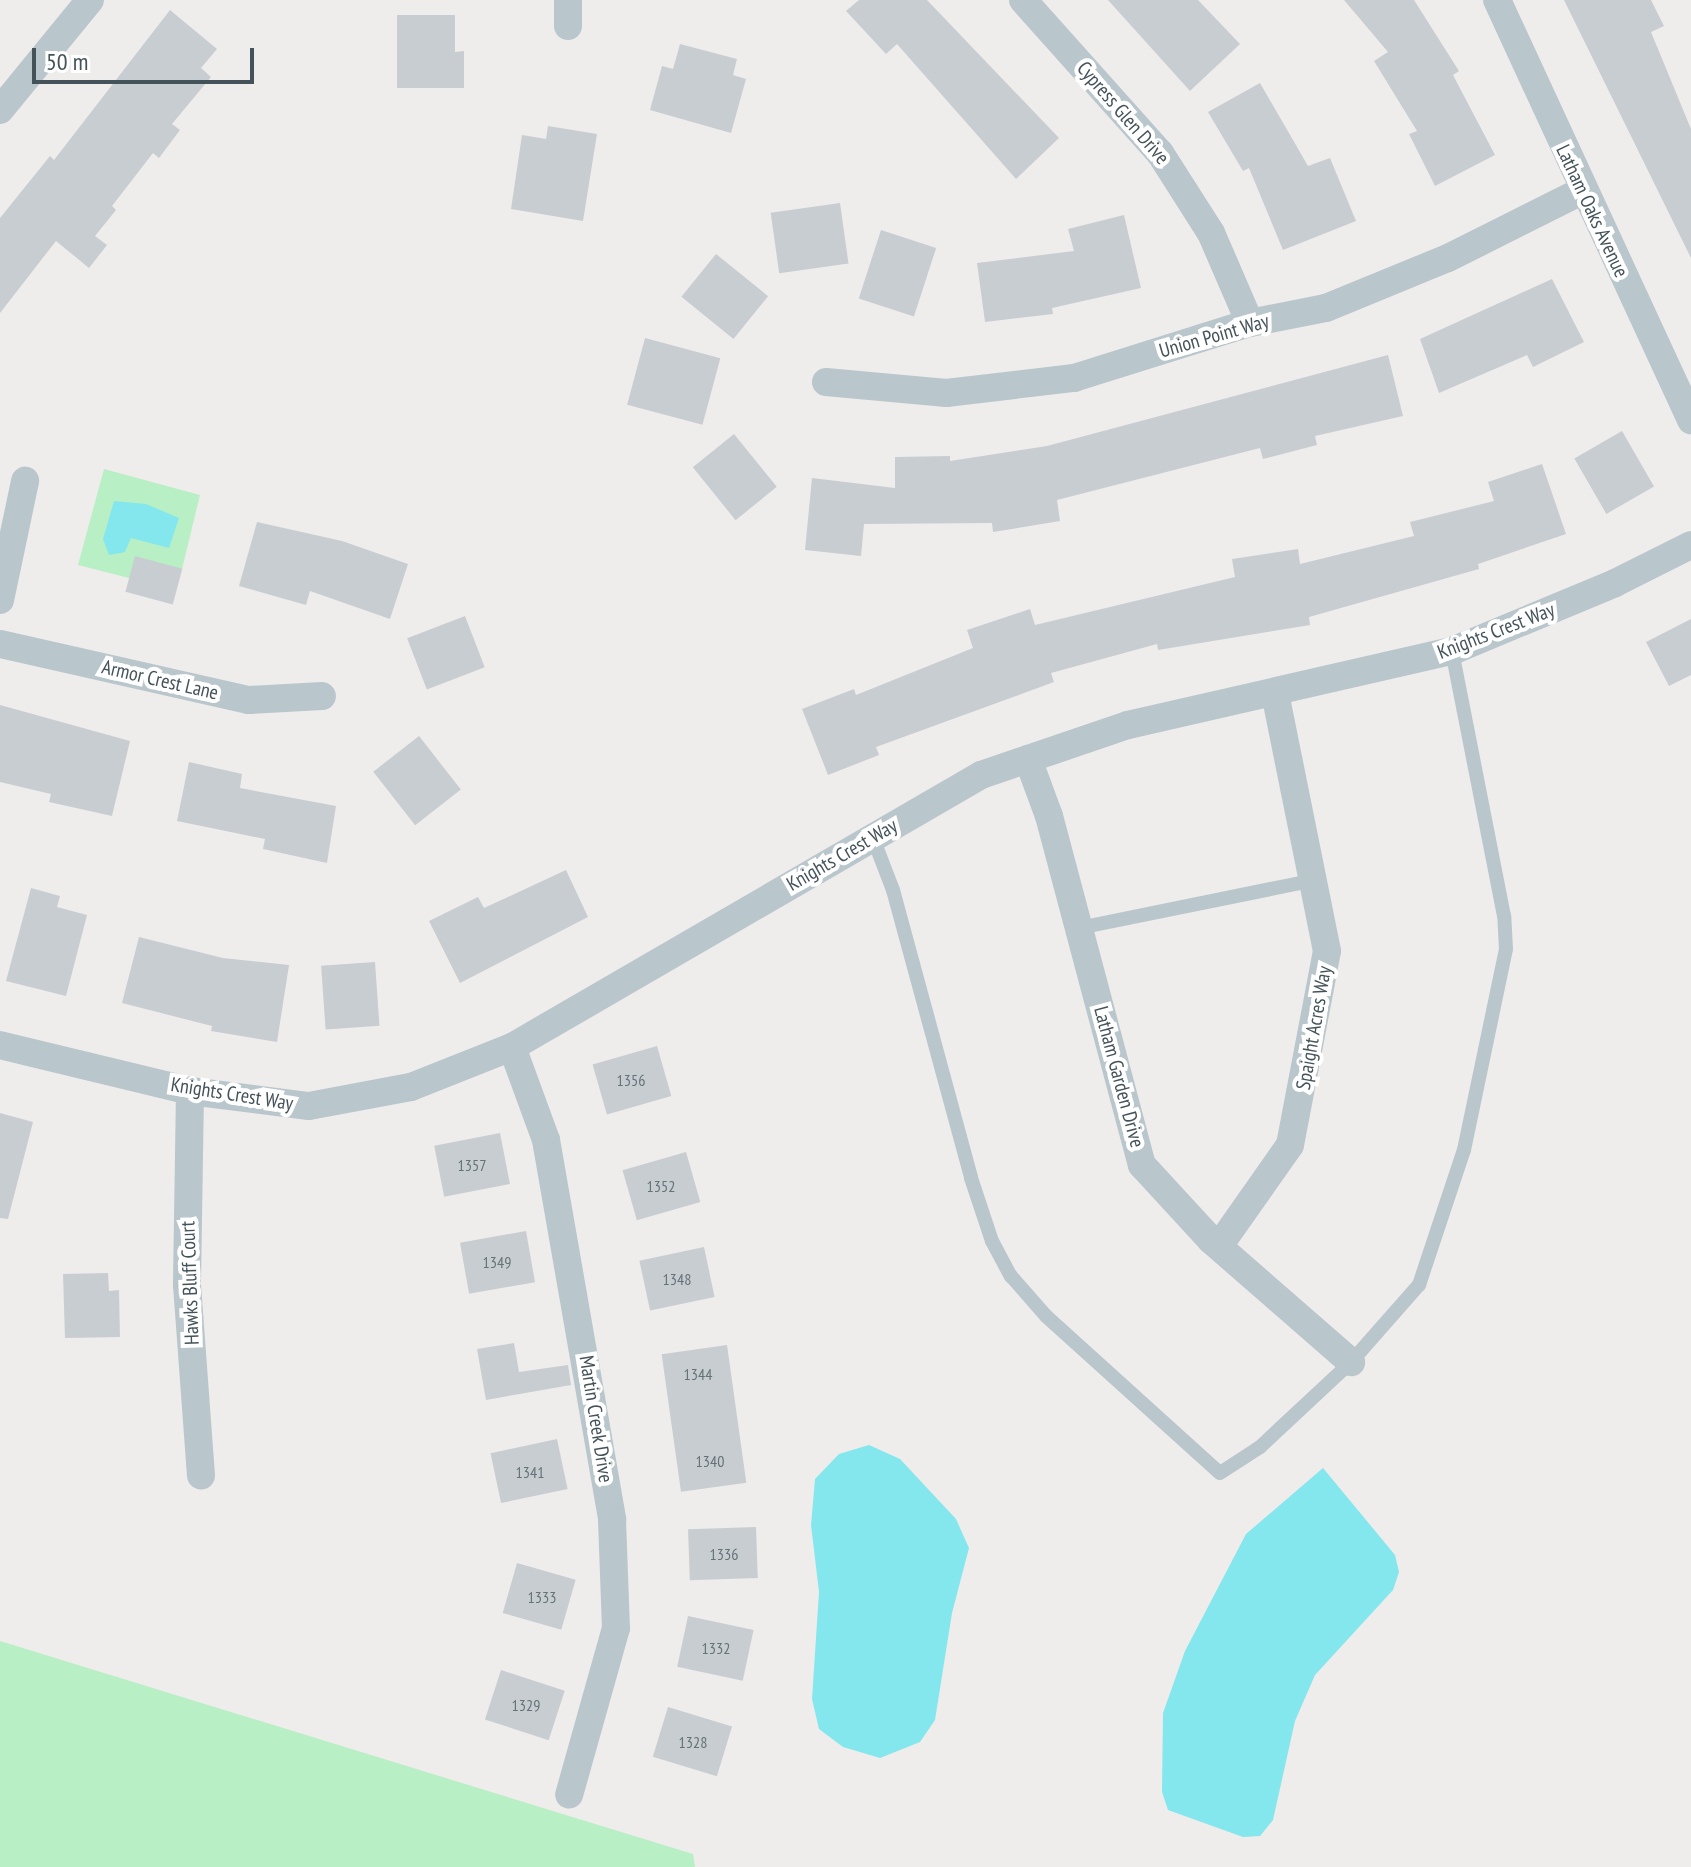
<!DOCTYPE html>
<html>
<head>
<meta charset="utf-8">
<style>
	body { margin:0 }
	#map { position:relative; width:1691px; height:1867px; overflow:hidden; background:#efecec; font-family:"PT Sans Narrow",sans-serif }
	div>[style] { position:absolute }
	.green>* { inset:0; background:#b8efc4 }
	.water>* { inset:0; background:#83e7ed }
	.building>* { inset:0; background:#c8cdd1; transform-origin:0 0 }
	.service>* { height:14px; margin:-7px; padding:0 7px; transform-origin:7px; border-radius:7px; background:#b9c6cc }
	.minor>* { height:28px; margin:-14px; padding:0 14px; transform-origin:14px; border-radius:14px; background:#b9c6cc }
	span { translate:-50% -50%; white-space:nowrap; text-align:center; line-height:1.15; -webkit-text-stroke:8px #fff; paint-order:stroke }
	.number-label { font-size:16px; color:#657277 }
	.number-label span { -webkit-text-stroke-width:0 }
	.street-label { font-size:20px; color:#445359 }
	.scale { position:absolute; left:32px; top:48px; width:222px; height:36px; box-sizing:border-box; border:4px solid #445359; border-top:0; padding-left:10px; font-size:24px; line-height:28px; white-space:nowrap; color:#445359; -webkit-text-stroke:6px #fff; paint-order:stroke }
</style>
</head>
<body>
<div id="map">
	<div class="green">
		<div style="clip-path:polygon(104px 469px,200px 495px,182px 569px,129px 578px,78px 565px)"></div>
		<div style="clip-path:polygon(0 1641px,693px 1854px,695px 1867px,0 1867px)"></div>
	</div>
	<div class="water">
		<div style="clip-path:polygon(114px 501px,146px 504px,179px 518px,169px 548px,131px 538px,125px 552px,109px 555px,103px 539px)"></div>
		<div style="clip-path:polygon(869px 1445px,900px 1459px,956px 1519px,969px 1548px,952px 1613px,935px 1720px,920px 1742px,880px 1758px,843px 1747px,819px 1729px,812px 1699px,819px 1592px,811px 1525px,815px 1479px,839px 1454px)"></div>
		<div style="clip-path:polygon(1323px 1468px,1395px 1555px,1399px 1572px,1393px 1590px,1315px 1675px,1295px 1721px,1273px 1820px,1260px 1836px,1243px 1837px,1168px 1810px,1162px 1792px,1163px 1713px,1185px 1651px,1246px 1534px)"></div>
	</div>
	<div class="building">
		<div style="clip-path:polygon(859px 0,927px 0,1059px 138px,1016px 179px,897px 44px,886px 54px,846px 11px)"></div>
		<div style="clip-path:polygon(1108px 0,1198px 0,1240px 44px,1190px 91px)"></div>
		<div style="clip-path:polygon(1344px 0,1414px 0,1459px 71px,1453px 75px,1495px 155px,1435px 186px,1409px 134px,1417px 131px,1374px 61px,1388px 52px)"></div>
		<div style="clip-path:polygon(1564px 0,1651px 0,1664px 26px,1651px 32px,1691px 129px,1691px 258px)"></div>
		<div style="clip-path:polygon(170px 10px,217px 49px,201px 68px,211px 77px,172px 124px,180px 130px,159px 158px,153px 153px,112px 206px,116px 210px,95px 236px,107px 245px,89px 268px,56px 241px,0 313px,0 218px,50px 156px,54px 160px)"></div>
		<div style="clip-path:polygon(397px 15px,455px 15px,455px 52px,464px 51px,464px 88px,397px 88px)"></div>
		<div style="clip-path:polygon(680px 44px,737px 59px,733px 75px,746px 79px,731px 133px,650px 110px,662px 66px,673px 69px)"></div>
		<div style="clip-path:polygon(1260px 83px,1308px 166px,1330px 158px,1356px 221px,1283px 250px,1249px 168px,1243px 171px,1208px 112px)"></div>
		<div style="clip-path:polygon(548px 126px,597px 134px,583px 221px,511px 209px,522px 135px,546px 139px)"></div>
		<div style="left:840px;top:203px;width:61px;height:70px;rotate:82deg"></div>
		<div style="clip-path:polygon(1124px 215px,1141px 288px,1052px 308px,1053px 314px,985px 322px,977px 263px,1074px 251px,1068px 229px)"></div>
		<div style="left:881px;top:230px;width:58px;height:72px;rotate:18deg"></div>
		<div style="left:716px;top:254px;width:67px;height:55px;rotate:39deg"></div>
		<div style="clip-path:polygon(1552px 279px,1584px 342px,1533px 367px,1527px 355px,1439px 393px,1420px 339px)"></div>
		<div style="left:645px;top:338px;width:78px;height:69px;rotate:15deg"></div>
		<div style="clip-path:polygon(1388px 355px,1403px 416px,1315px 436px,1317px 445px,1263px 459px,1260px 448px,1057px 500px,1060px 521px,993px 532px,992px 523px,864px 524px,861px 556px,805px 550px,812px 478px,895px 488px,895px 457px,950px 456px,950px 461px,1047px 446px)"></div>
		<div style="left:1622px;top:431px;width:64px;height:55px;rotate:60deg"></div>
		<div style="left:734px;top:434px;width:68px;height:53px;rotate:51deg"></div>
		<div style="clip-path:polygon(1542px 464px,1566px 534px,1478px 564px,1479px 569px,1309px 617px,1310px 625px,1158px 650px,1157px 644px,1051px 673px,1054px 682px,876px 747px,879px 755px,828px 775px,802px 709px,854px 689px,856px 695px,973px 648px,967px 630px,1030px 609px,1035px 625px,1235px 577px,1232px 559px,1298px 549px,1300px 564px,1414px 536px,1410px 522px,1494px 501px,1488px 482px)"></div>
		<div style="clip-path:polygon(257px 522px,342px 541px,408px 564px,390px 619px,310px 591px,306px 605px,239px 586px)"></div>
		<div style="left:135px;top:556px;width:49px;height:37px;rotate:15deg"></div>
		<div style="left:465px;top:616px;width:55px;height:62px;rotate:69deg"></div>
		<div style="clip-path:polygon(1691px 619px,1691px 675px,1669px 686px,1646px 642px)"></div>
		<div style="clip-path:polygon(0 705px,130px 741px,112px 816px,49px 802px,51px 794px,0 782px)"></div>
		<div style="left:419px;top:736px;width:68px;height:58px;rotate:52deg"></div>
		<div style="clip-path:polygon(189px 762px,242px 774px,240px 788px,336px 806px,327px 863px,263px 849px,265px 839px,177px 821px)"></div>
		<div style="clip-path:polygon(566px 870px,588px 917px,460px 983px,429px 921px,478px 897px,484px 908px)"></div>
		<div style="clip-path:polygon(31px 888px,60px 896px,57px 907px,87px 915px,66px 996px,6px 981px)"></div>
		<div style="clip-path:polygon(139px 937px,223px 958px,289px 965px,277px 1042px,211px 1031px,212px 1026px,122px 1003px)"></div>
		<div style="left:375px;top:962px;width:64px;height:54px;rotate:86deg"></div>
		<div style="left:657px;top:1046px;width:52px;height:67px;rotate:74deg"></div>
		<div style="clip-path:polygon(0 1113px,33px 1122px,8px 1219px,0 1218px)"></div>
		<div style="left:500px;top:1133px;width:52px;height:67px;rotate:79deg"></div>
		<div style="left:686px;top:1152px;width:52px;height:66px;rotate:74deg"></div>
		<div style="left:526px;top:1231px;width:52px;height:67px;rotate:80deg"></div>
		<div style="left:704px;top:1247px;width:51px;height:66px;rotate:78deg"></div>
		<div style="clip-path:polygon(108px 1273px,109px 1291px,119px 1290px,120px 1337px,65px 1338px,63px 1274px)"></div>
		<div style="clip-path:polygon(514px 1343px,519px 1372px,568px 1365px,571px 1385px,486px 1400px,477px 1349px)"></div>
		<div style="left:727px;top:1345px;width:139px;height:66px;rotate:82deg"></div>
		<div style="left:557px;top:1439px;width:51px;height:68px;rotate:78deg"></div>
		<div style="left:756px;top:1527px;width:51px;height:68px;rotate:88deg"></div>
		<div style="left:517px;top:1563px;width:61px;height:52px;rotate:16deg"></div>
		<div style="left:688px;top:1616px;width:67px;height:52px;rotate:12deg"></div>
		<div style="left:501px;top:1670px;width:67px;height:52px;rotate:18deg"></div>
		<div style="left:668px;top:1707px;width:67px;height:52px;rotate:17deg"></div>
	</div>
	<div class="service">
		<div style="left:873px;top:838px;width:56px;rotate:69deg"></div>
		<div style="left:893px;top:890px;width:298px;rotate:74.8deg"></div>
		<div style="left:971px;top:1178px;width:66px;rotate:71.6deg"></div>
		<div style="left:992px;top:1241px;width:40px;rotate:62deg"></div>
		<div style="left:1011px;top:1276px;width:53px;rotate:48.8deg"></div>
		<div style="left:1046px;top:1316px;width:234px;rotate:42.1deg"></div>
		<div style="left:1220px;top:1473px;width:48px;rotate:-33deg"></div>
		<div style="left:1260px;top:1447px;width:125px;rotate:-43deg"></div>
		<div style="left:1351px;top:1362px;width:103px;rotate:-48.6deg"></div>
		<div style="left:1419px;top:1285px;width:142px;rotate:-71.6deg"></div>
		<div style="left:1464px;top:1150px;width:205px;rotate:-78.2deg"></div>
		<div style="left:1506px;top:949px;width:33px;rotate:-93deg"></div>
		<div style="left:1504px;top:916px;width:270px;rotate:-101.1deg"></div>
		<div style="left:1079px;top:928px;width:237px;rotate:-11.5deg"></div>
	</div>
	<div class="minor">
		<div style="left:1023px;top:0;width:205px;rotate:48.2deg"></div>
		<div style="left:1160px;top:153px;width:95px;rotate:57.5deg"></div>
		<div style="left:1211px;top:233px;width:98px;rotate:66.6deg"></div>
		<div style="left:1497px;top:0;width:463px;rotate:65.2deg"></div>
		<div style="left:568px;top:26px;width:26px;rotate:-90deg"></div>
		<div style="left:0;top:110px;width:142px;rotate:-50.7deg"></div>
		<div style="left:826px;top:382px;width:121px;rotate:5.2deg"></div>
		<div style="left:946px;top:393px;width:129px;rotate:-6.7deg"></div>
		<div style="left:1074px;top:378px;width:184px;rotate:-17.4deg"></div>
		<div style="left:1250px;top:323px;width:77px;rotate:-11.2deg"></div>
		<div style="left:1326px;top:308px;width:132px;rotate:-22.3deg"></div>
		<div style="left:1448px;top:258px;width:150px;rotate:-26.6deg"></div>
		<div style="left:0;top:600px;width:122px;rotate:-78.1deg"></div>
		<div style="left:0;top:644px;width:255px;rotate:12.7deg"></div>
		<div style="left:249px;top:700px;width:73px;rotate:-3.1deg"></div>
		<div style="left:1028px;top:759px;width:61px;rotate:69.8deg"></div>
		<div style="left:1049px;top:816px;width:361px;rotate:75.1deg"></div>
		<div style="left:1142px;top:1165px;width:102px;rotate:47.4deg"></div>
		<div style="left:1211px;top:1240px;width:186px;rotate:41.1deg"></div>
		<div style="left:0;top:1045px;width:195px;rotate:13.6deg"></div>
		<div style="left:190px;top:1091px;width:120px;rotate:7.2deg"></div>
		<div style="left:309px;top:1106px;width:104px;rotate:-10.6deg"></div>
		<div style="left:411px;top:1087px;width:109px;rotate:-21.6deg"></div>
		<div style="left:512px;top:1047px;width:542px;rotate:-30.11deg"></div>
		<div style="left:981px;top:775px;width:155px;rotate:-18.8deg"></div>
		<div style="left:1128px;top:725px;width:332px;rotate:-12.9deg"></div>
		<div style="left:1452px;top:651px;width:177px;rotate:-22.6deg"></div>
		<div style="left:1615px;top:583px;width:85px;rotate:-26.6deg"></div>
		<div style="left:512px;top:1047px;width:99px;rotate:69.9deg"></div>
		<div style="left:546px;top:1140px;width:386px;rotate:80.1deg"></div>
		<div style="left:612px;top:1520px;width:108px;rotate:87.9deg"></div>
		<div style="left:616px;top:1628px;width:173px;rotate:105.7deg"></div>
		<div style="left:190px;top:1091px;width:194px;rotate:90.9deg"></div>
		<div style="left:187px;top:1285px;width:191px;rotate:85.8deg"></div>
		<div style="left:1219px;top:1246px;width:123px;rotate:-54.9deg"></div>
		<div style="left:1290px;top:1145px;width:197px;rotate:-79.2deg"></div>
		<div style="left:1327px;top:951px;width:262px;rotate:-101.4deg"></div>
	</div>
	<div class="number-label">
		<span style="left:631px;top:1080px">1356</span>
		<span style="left:472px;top:1165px">1357</span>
		<span style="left:661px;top:1186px">1352</span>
		<span style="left:497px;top:1262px">1349</span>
		<span style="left:677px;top:1279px">1348</span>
		<span style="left:698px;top:1374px">1344</span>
		<span style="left:710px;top:1461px">1340</span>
		<span style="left:530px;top:1472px">1341</span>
		<span style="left:724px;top:1554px">1336</span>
		<span style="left:542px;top:1597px">1333</span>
		<span style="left:716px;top:1648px">1332</span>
		<span style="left:526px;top:1705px">1329</span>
		<span style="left:693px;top:1742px">1328</span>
	</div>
	<div class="street-label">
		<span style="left:1123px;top:113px;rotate:49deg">Cypress Glen Drive</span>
		<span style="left:1592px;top:211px;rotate:65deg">Latham Oaks Avenue</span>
		<span style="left:1214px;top:336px;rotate:-16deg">Union Point Way</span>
		<span style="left:1496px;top:631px;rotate:-21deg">Knights Crest Way</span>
		<span style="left:160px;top:680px;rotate:13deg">Armor Crest Lane</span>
		<span style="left:842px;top:855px;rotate:-30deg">Knights Crest Way</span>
		<span style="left:1314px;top:1028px;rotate:-80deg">Spaight Acres Way</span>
		<span style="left:1119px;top:1077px;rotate:75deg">Latham Garden Drive</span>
		<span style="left:232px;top:1094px;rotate:9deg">Knights Crest Way</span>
		<span style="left:190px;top:1283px;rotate:-92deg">Hawks Bluff Court</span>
		<span style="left:596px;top:1419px;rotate:81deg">Martin Creek Drive</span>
	</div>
	<div class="scale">50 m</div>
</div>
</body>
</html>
